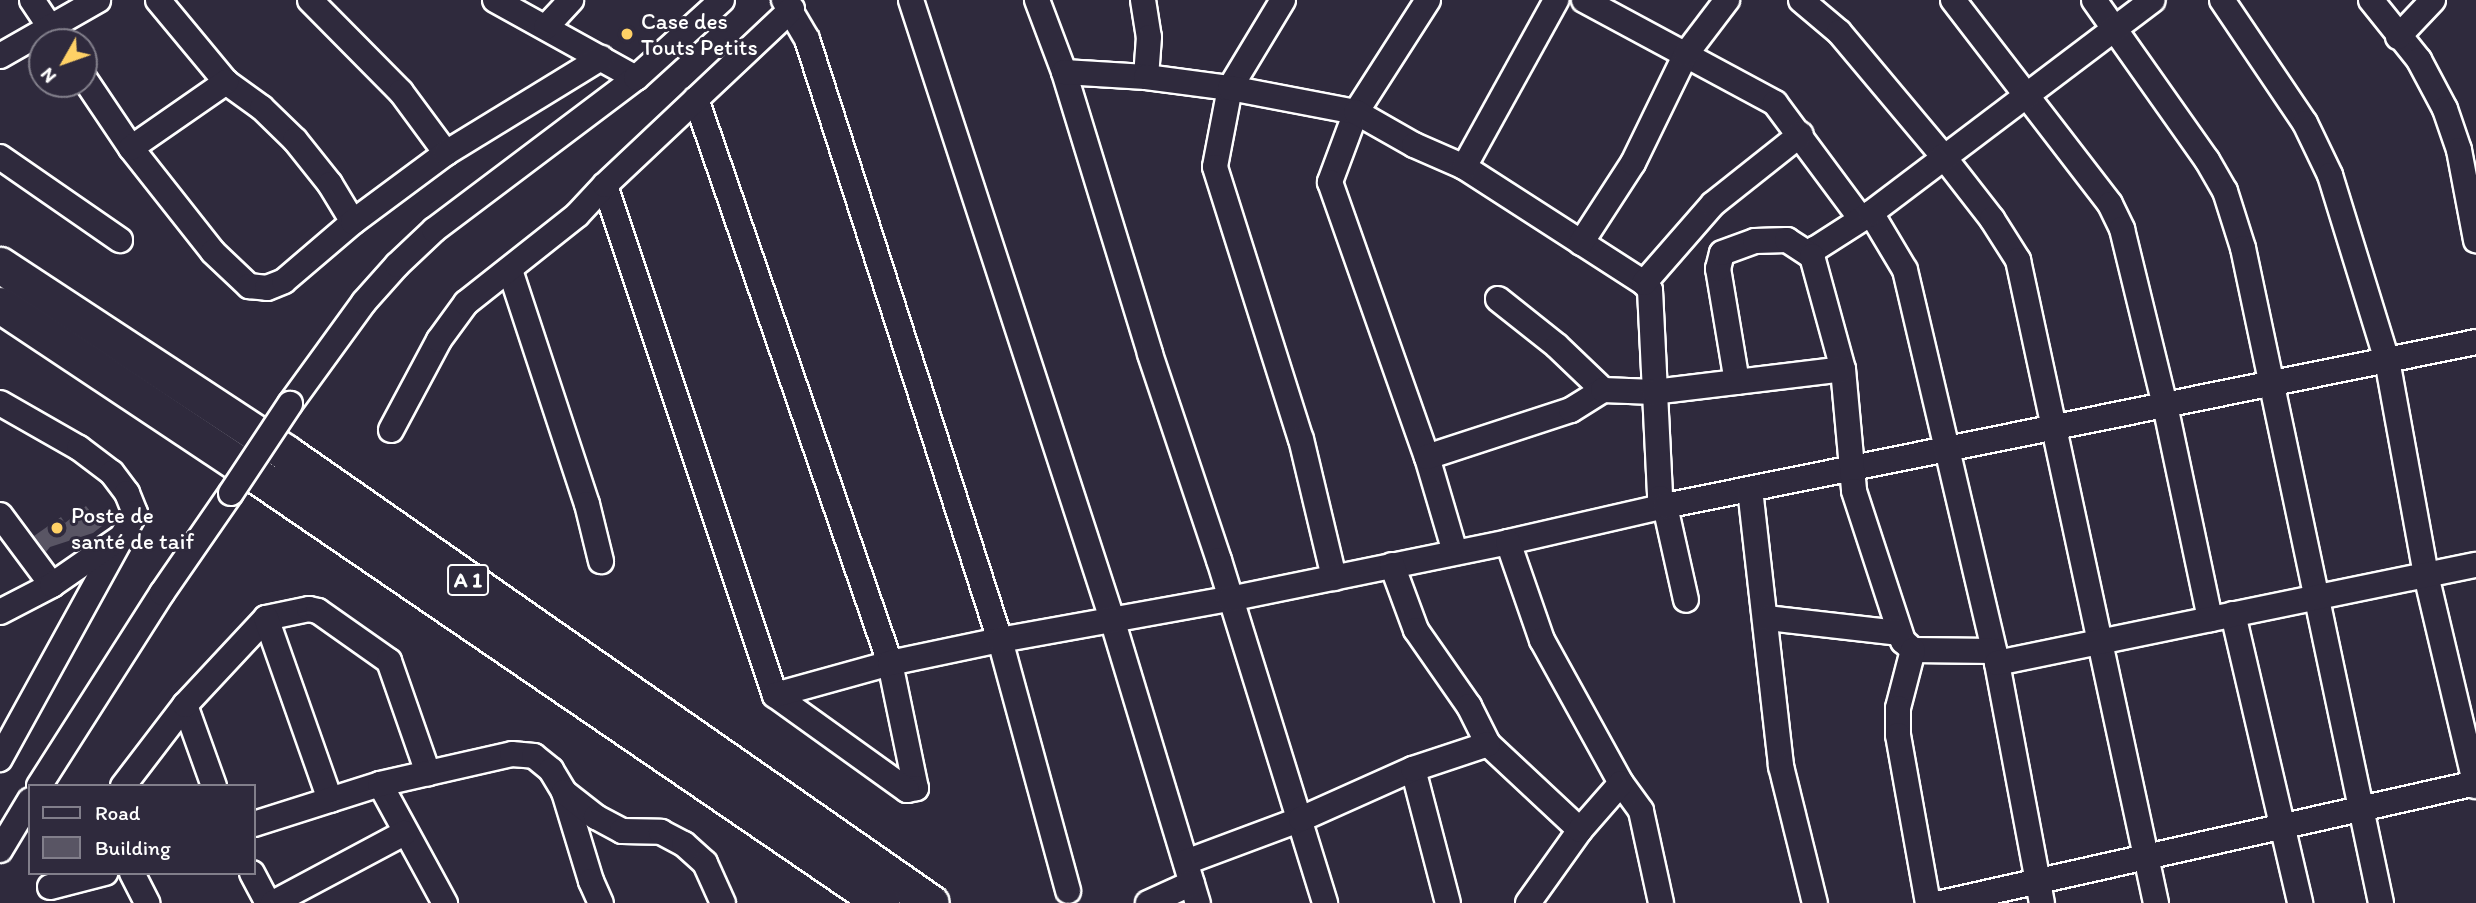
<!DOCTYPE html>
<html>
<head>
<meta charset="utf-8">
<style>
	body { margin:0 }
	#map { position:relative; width:2476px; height:903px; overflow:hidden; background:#2f2a3d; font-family:Itim,sans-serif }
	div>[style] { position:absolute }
	.building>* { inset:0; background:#595564 }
	.roads { filter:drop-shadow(2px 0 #fff) drop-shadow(-2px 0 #fff) drop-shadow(0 2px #fff) drop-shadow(0 -2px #fff) }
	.minor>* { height:24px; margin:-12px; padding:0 12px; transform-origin:12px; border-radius:12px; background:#2f2a3d }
	.highway>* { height:35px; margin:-17.5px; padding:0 17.5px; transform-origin:17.5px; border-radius:17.5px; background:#2f2a3d }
	.bridges { filter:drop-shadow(2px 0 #fff) drop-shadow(-2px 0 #fff) drop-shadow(0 2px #fff) drop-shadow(0 -2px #fff) }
	.minor-bridge>* { height:24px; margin:-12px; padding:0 12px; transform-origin:12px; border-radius:12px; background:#2f2a3d }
	.dots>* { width:19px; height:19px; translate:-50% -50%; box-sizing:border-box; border:4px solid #2f2a3d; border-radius:50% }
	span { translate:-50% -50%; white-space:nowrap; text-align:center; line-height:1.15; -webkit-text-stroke:6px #2f2a3d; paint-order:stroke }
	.shield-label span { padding:2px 5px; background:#2f2a3d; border:2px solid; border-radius:5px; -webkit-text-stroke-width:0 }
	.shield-label { font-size:21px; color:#fff; font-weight:700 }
	.poi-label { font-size:23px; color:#fff }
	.left { translate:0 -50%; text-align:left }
	.legend { position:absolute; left:28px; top:784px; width:228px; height:91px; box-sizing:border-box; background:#2f2a3d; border:2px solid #827f8b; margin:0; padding:9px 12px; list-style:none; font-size:21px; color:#fff }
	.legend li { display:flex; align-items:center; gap:14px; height:35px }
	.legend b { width:35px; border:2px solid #827f8b }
	.north { position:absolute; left:28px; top:28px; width:70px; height:70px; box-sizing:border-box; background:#2f2a3d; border:2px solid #827f8b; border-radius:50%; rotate:230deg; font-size:19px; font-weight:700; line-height:28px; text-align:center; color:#fff }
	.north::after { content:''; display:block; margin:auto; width:24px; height:32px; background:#ffd166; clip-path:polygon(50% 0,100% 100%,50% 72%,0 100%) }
</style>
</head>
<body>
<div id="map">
	<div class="building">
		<div style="clip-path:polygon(86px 506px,102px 526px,93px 533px,50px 547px,46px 552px,34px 536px,61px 517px,65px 523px)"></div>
	</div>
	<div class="roads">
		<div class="minor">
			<div style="left:32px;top:0;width:50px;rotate:56.3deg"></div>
			<div style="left:158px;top:0;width:107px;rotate:50.3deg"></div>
			<div style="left:226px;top:82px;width:44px;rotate:35.8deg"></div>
			<div style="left:262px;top:108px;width:46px;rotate:44.1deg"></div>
			<div style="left:295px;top:140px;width:56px;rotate:51.5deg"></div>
			<div style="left:330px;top:184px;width:44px;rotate:58.8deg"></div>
			<div style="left:310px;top:0;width:129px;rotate:45.3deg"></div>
			<div style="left:401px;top:92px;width:76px;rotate:53.6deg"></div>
			<div style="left:495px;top:0;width:161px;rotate:29deg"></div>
			<div style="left:784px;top:0;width:45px;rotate:59.5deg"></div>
			<div style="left:807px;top:39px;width:631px;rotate:72.2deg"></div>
			<div style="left:1000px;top:640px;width:260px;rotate:74.8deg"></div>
			<div style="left:911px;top:0;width:651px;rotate:72.01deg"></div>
			<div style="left:1112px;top:619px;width:297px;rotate:73.2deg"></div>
			<div style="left:1037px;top:0;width:77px;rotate:69.4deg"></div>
			<div style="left:1064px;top:72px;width:295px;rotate:73deg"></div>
			<div style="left:1150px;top:354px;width:217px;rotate:71.5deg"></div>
			<div style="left:1219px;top:560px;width:359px;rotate:72.8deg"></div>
			<div style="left:1143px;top:0;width:37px;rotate:81deg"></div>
			<div style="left:1149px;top:37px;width:40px;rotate:94.3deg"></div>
			<div style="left:1283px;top:0;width:103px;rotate:121.1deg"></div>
			<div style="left:1230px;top:88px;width:80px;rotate:100.8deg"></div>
			<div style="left:1215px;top:167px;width:285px;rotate:72.5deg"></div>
			<div style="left:1301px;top:439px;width:143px;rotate:76.6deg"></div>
			<div style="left:1428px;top:0;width:133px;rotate:122.7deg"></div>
			<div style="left:1356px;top:112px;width:75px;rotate:110.4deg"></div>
			<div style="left:1330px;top:182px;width:292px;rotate:70.6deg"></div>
			<div style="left:1427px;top:457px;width:99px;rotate:73.6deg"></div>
			<div style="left:1584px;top:0;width:217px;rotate:28.3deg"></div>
			<div style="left:1775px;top:103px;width:144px;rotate:53.4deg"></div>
			<div style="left:1801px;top:0;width:50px;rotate:40.1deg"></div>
			<div style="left:1839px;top:32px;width:162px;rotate:50deg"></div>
			<div style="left:1943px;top:156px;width:80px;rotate:52.1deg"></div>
			<div style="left:1992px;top:219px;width:49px;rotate:57.6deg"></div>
			<div style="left:2018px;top:260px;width:658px;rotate:77.89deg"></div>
			<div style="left:1953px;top:0;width:257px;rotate:52.4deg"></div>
			<div style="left:2110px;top:204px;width:28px;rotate:64deg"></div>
			<div style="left:2122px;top:229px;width:181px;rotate:76.3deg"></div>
			<div style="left:2165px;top:405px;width:219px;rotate:78.1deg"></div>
			<div style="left:2094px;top:0;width:196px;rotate:54.8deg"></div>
			<div style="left:2207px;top:160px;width:36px;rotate:60deg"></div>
			<div style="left:2225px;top:191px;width:60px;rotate:72.5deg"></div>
			<div style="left:2243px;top:248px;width:669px;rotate:78.1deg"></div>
			<div style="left:2222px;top:0;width:148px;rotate:56deg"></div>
			<div style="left:2305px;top:123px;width:58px;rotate:64.3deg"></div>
			<div style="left:2330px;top:175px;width:194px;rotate:72.9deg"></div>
			<div style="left:2387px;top:360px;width:219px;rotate:79.7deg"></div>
			<div style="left:2426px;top:575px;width:217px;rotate:76.7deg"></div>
			<div style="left:2371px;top:0;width:77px;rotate:51.3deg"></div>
			<div style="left:2419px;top:60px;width:55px;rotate:62deg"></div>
			<div style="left:2445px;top:109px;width:43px;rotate:71.1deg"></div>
			<div style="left:2459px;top:150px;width:92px;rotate:79.3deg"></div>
			<div style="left:546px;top:27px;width:37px;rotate:-47deg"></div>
			<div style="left:2398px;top:37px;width:51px;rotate:-46.6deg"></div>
			<div style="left:0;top:56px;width:113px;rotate:-29.7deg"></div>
			<div style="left:1064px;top:72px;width:82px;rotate:3.5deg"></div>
			<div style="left:1146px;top:77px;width:85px;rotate:7.5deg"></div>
			<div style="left:1230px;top:88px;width:128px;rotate:10.8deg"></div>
			<div style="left:1356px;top:112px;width:67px;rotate:29.6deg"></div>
			<div style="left:1414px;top:145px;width:55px;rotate:23.7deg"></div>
			<div style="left:1464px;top:167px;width:214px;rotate:32.8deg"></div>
			<div style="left:1644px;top:283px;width:9px;rotate:49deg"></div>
			<div style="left:1650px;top:290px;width:208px;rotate:87.2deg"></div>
			<div style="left:1660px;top:498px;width:9px;rotate:58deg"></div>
			<div style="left:1665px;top:506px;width:96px;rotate:77.4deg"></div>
			<div style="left:84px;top:78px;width:84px;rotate:56.1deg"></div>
			<div style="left:131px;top:148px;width:132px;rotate:51.7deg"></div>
			<div style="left:213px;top:252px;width:50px;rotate:43.4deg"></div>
			<div style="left:249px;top:286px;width:18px;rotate:6deg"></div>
			<div style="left:267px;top:288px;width:18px;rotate:-22deg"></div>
			<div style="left:284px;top:281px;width:91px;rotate:-40.5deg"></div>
			<div style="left:353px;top:222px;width:116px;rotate:-36.6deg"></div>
			<div style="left:446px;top:153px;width:182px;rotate:-31.5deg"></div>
			<div style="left:696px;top:99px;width:596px;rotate:71.02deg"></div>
			<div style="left:890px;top:663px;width:128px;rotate:78.3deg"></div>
			<div style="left:916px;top:788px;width:9px;rotate:167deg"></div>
			<div style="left:907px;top:790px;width:163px;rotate:-144.3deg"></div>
			<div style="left:131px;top:148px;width:116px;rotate:-34.8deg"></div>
			<div style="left:0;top:157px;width:146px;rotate:34.7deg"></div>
			<div style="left:1464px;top:167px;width:191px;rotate:-61.1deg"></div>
			<div style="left:605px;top:185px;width:538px;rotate:71.57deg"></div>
			<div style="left:775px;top:695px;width:119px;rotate:-15.5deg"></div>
			<div style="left:890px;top:663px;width:112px;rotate:-11.8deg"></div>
			<div style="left:1000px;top:640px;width:233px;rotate:-10.2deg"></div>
			<div style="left:1229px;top:599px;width:285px;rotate:-11.5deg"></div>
			<div style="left:1508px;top:542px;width:161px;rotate:-12.9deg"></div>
			<div style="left:1665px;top:506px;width:827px;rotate:-11.43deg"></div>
			<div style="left:1871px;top:213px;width:66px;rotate:59.2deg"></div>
			<div style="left:1905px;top:270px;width:404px;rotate:76.8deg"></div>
			<div style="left:1997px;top:663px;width:244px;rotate:79.4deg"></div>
			<div style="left:1581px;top:243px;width:95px;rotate:-57deg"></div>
			<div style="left:1633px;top:163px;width:121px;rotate:-64.1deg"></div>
			<div style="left:1686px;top:54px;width:68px;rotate:-52.8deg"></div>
			<div style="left:1812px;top:256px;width:8px;rotate:-67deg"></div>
			<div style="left:1815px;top:249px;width:67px;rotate:-32.7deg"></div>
			<div style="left:1871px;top:213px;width:353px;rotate:-37.1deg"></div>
			<div style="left:510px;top:270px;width:246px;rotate:71.8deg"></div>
			<div style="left:587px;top:504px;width:59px;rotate:76.2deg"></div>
			<div style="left:1644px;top:283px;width:105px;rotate:-48.9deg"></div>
			<div style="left:1713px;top:204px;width:112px;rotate:-38.5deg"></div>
			<div style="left:1498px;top:299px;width:75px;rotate:38.5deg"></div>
			<div style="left:1557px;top:346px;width:64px;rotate:43.7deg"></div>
			<div style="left:1737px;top:382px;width:115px;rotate:-99.5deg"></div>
			<div style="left:1718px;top:269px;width:16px;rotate:-76deg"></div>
			<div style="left:1722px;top:253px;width:35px;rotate:-20deg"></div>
			<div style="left:1755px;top:241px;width:32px;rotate:-2deg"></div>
			<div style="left:1787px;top:240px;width:30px;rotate:33deg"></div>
			<div style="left:1812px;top:256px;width:117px;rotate:74.7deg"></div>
			<div style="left:1843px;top:369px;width:122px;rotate:84.8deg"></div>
			<div style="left:1854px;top:491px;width:158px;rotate:71.9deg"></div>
			<div style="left:1903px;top:641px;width:13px;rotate:42deg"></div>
			<div style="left:1913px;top:650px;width:81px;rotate:0.7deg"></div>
			<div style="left:0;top:403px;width:91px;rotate:29.7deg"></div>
			<div style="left:79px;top:448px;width:41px;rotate:37.1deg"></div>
			<div style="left:112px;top:473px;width:25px;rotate:53deg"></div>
			<div style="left:127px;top:493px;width:22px;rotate:68deg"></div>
			<div style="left:135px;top:513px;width:281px;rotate:118.8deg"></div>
			<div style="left:290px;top:404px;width:126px;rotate:-54deg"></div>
			<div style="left:364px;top:302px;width:50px;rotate:-48.3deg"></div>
			<div style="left:397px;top:265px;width:51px;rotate:-43.4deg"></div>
			<div style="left:434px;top:230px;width:253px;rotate:-37deg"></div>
			<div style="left:636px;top:78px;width:116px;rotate:-42.2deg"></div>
			<div style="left:391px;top:430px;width:102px;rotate:-61.9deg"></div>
			<div style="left:439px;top:340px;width:46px;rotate:-53.9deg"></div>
			<div style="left:466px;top:303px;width:142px;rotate:-38.4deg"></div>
			<div style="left:577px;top:215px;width:41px;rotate:-47deg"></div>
			<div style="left:605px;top:185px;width:257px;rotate:-43.3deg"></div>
			<div style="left:1427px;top:457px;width:151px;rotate:-18.1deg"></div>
			<div style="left:1571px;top:410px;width:38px;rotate:-32deg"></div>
			<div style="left:1603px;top:390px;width:51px;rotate:2.2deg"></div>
			<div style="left:1654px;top:392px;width:190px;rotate:-6.9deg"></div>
			<div style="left:1750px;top:489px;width:279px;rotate:83.6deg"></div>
			<div style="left:1781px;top:766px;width:141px;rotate:76.1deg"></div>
			<div style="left:0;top:515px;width:87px;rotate:53.4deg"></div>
			<div style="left:1508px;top:542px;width:104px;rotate:70.9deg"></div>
			<div style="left:1542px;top:640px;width:163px;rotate:61.1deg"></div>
			<div style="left:1621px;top:783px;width:34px;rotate:54deg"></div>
			<div style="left:1641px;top:811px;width:94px;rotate:77.7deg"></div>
			<div style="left:1392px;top:565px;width:69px;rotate:69.7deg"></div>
			<div style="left:1416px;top:630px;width:93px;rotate:55.1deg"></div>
			<div style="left:1469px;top:706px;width:42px;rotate:63.4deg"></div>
			<div style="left:1488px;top:744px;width:126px;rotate:43.1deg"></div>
			<div style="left:0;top:612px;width:59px;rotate:-27.4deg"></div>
			<div style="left:52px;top:585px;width:83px;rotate:-34.7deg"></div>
			<div style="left:2233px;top:614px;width:297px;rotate:76.9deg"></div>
			<div style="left:266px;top:618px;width:44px;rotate:-11.8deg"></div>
			<div style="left:309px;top:609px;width:9px;rotate:13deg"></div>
			<div style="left:318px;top:611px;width:87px;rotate:35.2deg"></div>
			<div style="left:389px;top:661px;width:119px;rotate:70.8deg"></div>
			<div style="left:1767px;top:618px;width:133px;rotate:6.5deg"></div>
			<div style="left:1913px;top:650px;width:60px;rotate:104.5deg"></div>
			<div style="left:1898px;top:708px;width:27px;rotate:90deg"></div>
			<div style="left:1898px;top:735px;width:171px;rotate:79.9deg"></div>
			<div style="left:1997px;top:663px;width:489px;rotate:-11.6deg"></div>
			<div style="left:185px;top:705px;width:86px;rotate:70.3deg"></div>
			<div style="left:1413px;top:769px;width:138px;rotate:75.4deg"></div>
			<div style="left:380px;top:784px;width:136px;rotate:61.4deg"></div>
			<div style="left:39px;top:786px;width:229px;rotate:-57.5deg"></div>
			<div style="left:162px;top:593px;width:121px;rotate:-55.4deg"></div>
			<div style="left:123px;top:786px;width:102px;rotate:-52.6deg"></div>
			<div style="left:185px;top:705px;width:119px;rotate:-47deg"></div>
			<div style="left:266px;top:618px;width:193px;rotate:70.6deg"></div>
			<div style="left:564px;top:792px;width:93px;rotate:73.1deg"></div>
			<div style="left:591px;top:881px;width:24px;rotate:66deg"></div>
			<div style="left:254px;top:824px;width:132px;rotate:-17.6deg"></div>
			<div style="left:380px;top:784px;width:135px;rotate:-12.8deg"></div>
			<div style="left:512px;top:754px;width:22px;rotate:5deg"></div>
			<div style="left:534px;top:756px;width:22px;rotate:39deg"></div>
			<div style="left:551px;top:770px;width:26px;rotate:59deg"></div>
			<div style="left:564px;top:792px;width:41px;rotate:38deg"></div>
			<div style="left:596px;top:817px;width:30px;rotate:28deg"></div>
			<div style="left:622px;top:831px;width:39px;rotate:1deg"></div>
			<div style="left:661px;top:832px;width:26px;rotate:28deg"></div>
			<div style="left:684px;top:844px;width:28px;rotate:42deg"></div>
			<div style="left:705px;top:863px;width:44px;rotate:65.8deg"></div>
			<div style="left:0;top:850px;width:58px;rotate:-59deg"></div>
			<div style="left:1186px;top:862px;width:123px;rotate:-20.5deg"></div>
			<div style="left:1301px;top:819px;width:123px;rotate:-24.1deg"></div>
			<div style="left:1413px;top:769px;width:79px;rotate:-18.4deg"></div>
			<div style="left:132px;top:873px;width:34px;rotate:63deg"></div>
			<div style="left:252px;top:873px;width:34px;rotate:62deg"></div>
			<div style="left:50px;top:887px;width:57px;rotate:-14.3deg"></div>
			<div style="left:273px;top:903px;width:149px;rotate:-28.1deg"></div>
			<div style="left:1148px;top:903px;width:48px;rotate:-24.4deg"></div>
			<div style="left:1528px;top:903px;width:90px;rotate:-54.5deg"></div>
			<div style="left:1580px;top:830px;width:62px;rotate:-48.9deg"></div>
			<div style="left:1941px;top:903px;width:548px;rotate:-12.64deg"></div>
		</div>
		<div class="highway">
			<div style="left:0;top:265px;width:342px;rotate:33.3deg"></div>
			<div style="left:286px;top:453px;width:786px;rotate:34.9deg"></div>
			<div style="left:0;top:305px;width:307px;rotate:33.6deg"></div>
			<div style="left:256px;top:475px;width:758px;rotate:34.36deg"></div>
		</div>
	</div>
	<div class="bridges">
		<div class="minor-bridge">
			<div style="left:231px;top:493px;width:107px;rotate:-56.5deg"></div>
		</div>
	</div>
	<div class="dots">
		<div style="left:627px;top:34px;background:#ffd166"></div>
		<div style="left:57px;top:528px;background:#ffd166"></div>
	</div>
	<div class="shield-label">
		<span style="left:468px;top:580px">A 1</span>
	</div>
	<div class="poi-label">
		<span class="left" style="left:641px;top:34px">Case des<br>Touts Petits</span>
		<span class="left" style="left:71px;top:528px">Poste de<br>santé de taif</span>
	</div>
	<ul class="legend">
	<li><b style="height:9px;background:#2f2a3d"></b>Road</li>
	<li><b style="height:19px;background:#595564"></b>Building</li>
	</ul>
	<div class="north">N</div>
</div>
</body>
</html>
